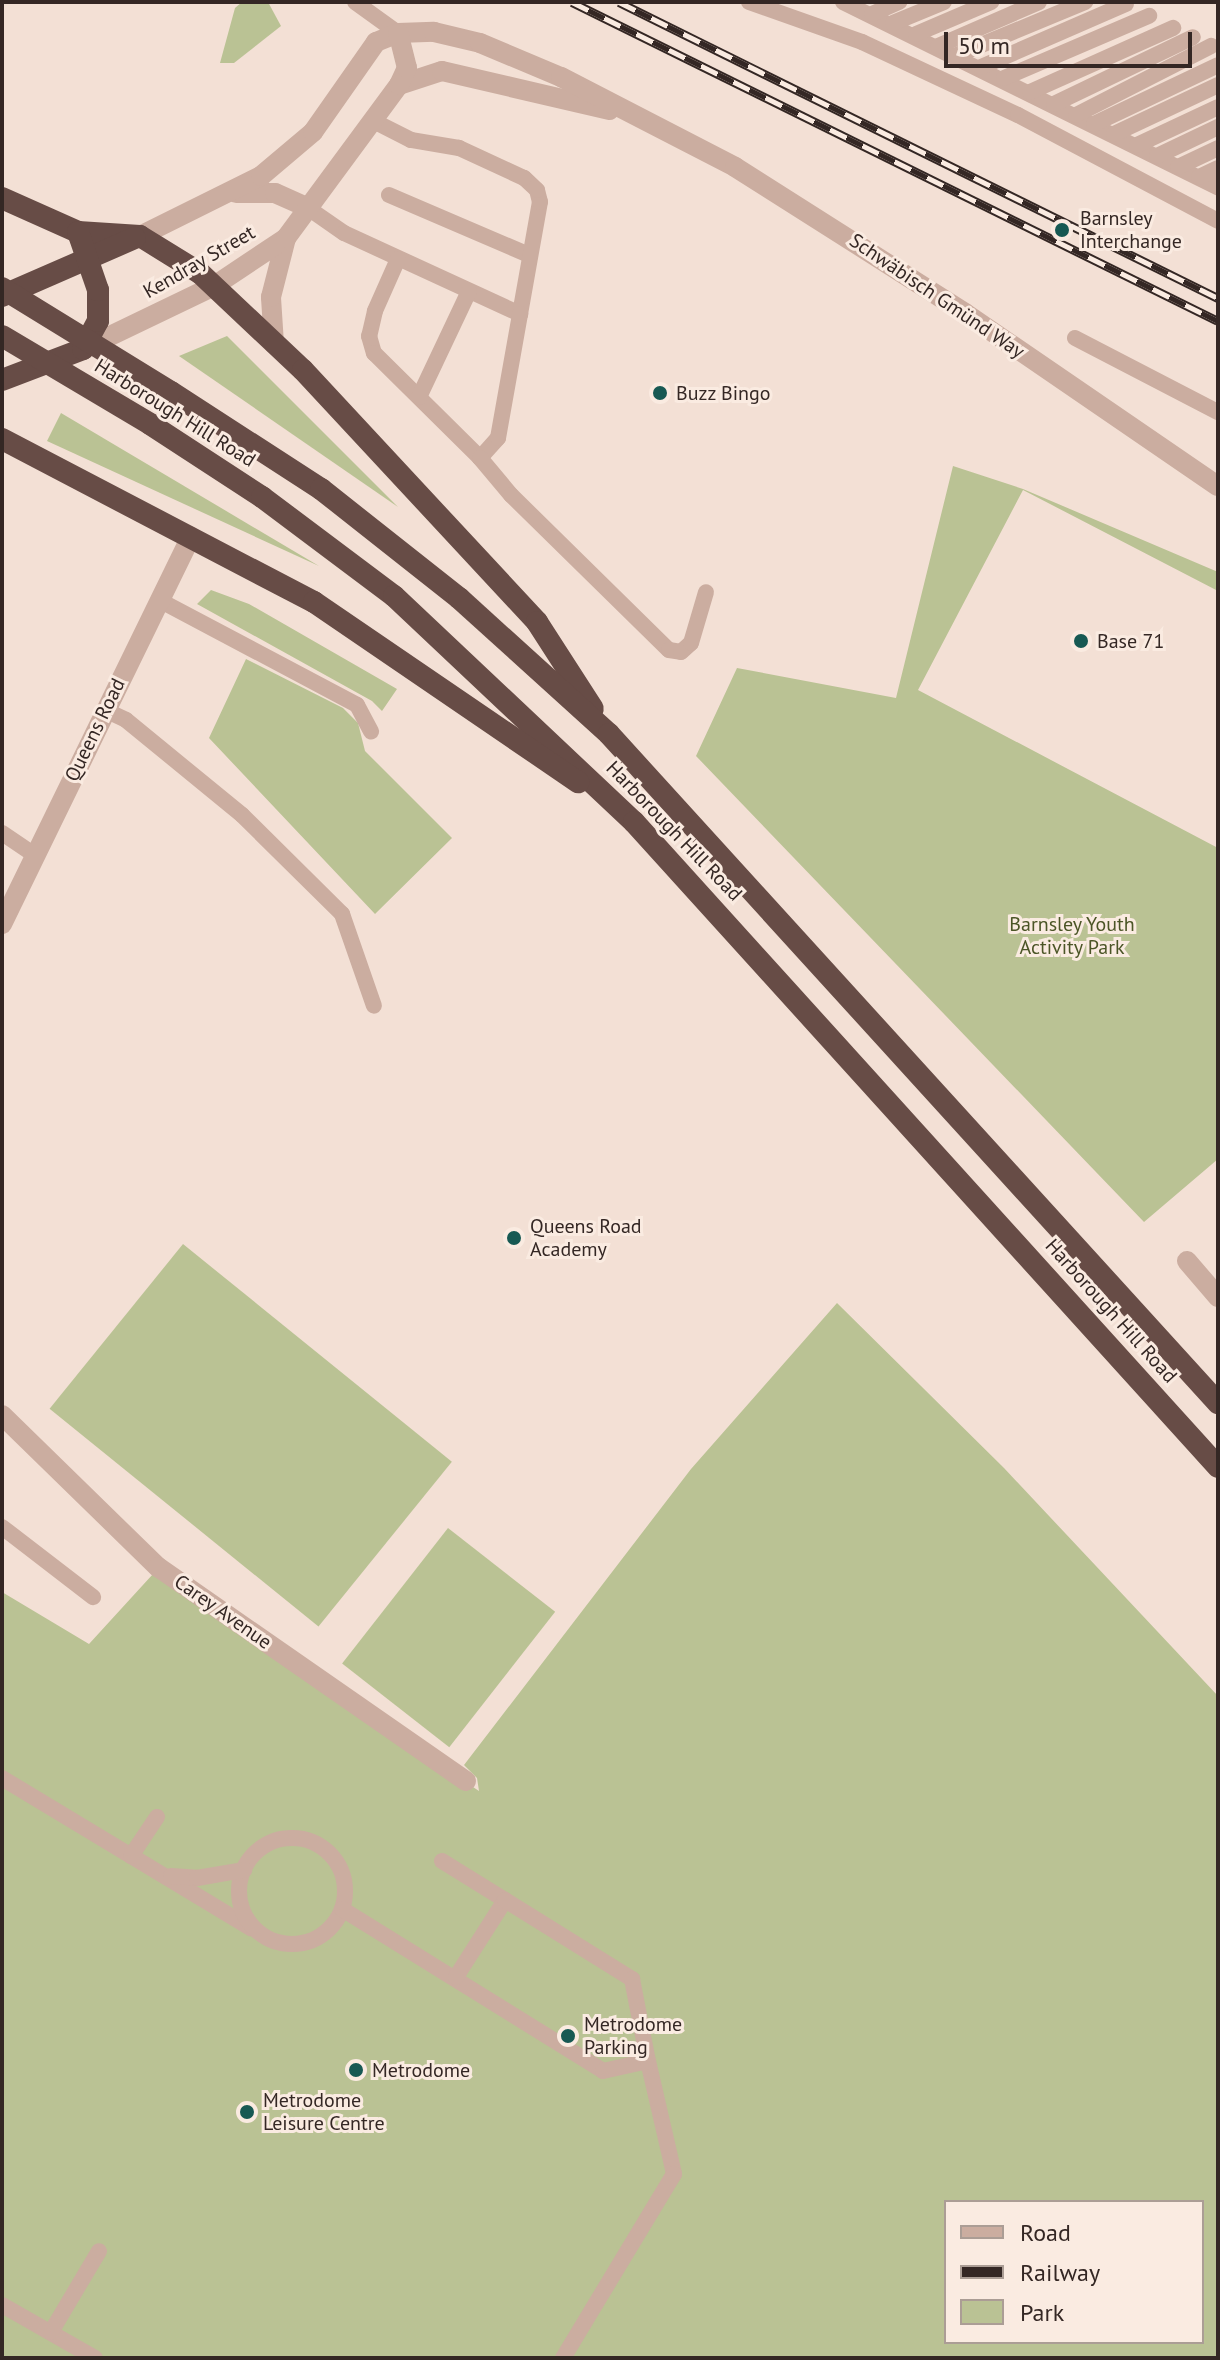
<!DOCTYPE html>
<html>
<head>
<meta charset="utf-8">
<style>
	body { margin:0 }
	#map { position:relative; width:1220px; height:2360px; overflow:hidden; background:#f3e0d5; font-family:"PT Sans",sans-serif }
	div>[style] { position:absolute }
	.green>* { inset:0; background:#bac294; transform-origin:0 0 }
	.service>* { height:16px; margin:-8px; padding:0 8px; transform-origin:8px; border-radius:8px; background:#cbada0 }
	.service>.ring { margin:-8px; padding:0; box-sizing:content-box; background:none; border:16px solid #cbada0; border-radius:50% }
	.minor>* { height:20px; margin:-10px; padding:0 10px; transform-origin:10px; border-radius:10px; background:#cbada0 }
	.tertiary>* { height:20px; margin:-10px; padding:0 10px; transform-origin:10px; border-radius:10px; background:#cbada0 }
	.trunk>* { height:22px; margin:-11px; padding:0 11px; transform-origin:11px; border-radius:11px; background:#674c46 }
	.rail>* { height:9px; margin-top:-4.5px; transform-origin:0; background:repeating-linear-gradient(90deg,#faebe1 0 18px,#342724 0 36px); box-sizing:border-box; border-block:2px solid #342724 }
	.trunk-bridge>* { height:22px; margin:-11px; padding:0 11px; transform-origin:11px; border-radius:11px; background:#674c46 }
	.dots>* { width:22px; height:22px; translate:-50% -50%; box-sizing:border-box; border:4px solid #faebe1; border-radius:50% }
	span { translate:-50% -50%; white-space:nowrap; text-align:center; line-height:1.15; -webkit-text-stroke:6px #faebe1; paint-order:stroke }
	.poi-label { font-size:20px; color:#342724 }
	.left { translate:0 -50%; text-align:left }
	.street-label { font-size:20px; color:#342724 }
	.park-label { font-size:20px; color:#4b5526 }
	.frame { position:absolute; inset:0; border:4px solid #342724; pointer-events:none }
	.legend { position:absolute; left:944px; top:2200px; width:260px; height:144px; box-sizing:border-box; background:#faebe1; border:2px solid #ab9d95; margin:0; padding:10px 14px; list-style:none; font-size:24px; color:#342724 }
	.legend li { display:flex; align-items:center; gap:16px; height:40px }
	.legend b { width:40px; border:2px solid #ab9d95 }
	.scale { position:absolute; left:944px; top:32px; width:248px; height:36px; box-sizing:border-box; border:4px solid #342724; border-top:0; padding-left:10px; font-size:24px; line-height:28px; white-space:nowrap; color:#342724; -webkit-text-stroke:6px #faebe1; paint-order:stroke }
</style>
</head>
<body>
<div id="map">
	<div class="green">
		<div style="clip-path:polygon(242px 2px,268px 2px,281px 26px,234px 63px,220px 63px,235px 8px)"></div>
		<div style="clip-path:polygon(227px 336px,398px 507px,179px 356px)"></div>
		<div style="clip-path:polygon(61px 413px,319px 566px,47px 441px)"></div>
		<div style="clip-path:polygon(953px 466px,1023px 489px,1218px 572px,1218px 591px,1023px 490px,918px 690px,1218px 848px,1218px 1159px,1144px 1222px,696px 756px,737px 668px,896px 698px)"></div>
		<div style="clip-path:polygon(211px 590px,249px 604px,397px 689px,382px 711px,372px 701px,197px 604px)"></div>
		<div style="clip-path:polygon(246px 659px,343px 708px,358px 723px,365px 751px,452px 838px,375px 914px,209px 738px)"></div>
		<div style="left:183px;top:1244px;width:346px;height:212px;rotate:39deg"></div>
		<div style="clip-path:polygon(evenodd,837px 1303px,1004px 1468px,1218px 1696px,1218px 2358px,2px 2358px,2px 1592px,89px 1644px,153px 1574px,479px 1791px,477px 1778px,464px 1765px,691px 1469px,837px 1303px,946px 2202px,1202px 2202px,1202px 2342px,946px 2342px,946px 2202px)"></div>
		<div style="left:448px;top:1528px;width:136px;height:172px;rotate:38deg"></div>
	</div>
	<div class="service">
		<div style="left:355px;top:2px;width:53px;rotate:35.8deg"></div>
		<div style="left:749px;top:2px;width:120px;rotate:19.5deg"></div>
		<div style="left:862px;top:42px;width:172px;rotate:25.1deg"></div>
		<div style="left:1018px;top:115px;width:226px;rotate:27.9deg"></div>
		<div style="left:843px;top:2px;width:418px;rotate:26.3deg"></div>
		<div style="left:872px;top:14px;width:30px;rotate:-24deg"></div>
		<div style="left:893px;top:23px;width:55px;rotate:-22.4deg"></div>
		<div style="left:916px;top:34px;width:82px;rotate:-23.1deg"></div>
		<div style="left:938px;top:46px;width:110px;rotate:-23.5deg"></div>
		<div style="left:957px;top:55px;width:139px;rotate:-22.5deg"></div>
		<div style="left:981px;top:67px;width:158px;rotate:-23.5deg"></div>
		<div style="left:1004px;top:78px;width:158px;rotate:-23.2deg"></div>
		<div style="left:1030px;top:92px;width:157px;rotate:-24.1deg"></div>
		<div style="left:1054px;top:104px;width:154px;rotate:-25.7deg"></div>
		<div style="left:1076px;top:115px;width:152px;rotate:-27.1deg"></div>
		<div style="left:1094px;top:124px;width:137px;rotate:-25.4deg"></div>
		<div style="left:1114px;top:134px;width:115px;rotate:-25.2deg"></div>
		<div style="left:1137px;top:145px;width:89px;rotate:-25.1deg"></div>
		<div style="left:1157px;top:156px;width:68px;rotate:-25.4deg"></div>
		<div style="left:1178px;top:167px;width:44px;rotate:-25.4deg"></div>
		<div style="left:1199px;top:177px;width:21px;rotate:-25deg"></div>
		<div style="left:389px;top:195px;width:152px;rotate:23.2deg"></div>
		<div style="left:308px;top:208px;width:44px;rotate:34.8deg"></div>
		<div style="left:344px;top:233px;width:194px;rotate:24.7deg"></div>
		<div style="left:520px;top:314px;width:114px;rotate:-79.9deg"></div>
		<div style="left:540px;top:202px;width:12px;rotate:-104deg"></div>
		<div style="left:537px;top:190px;width:18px;rotate:-137deg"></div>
		<div style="left:524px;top:178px;width:72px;rotate:-155.2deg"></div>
		<div style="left:459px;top:148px;width:49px;rotate:-170.5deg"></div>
		<div style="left:411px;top:140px;width:39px;rotate:-153deg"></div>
		<div style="left:398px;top:259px;width:57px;rotate:113.9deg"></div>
		<div style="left:375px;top:311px;width:26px;rotate:103deg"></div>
		<div style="left:369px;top:336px;width:18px;rotate:74deg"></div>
		<div style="left:374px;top:353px;width:149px;rotate:44.7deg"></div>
		<div style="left:480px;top:458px;width:27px;rotate:-48deg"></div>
		<div style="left:498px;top:438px;width:126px;rotate:-79.9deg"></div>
		<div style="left:1075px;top:338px;width:161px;rotate:27.4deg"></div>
		<div style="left:419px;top:397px;width:117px;rotate:-64.7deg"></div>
		<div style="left:480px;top:458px;width:48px;rotate:50deg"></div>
		<div style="left:511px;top:495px;width:221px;rotate:44.5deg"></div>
		<div style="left:669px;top:650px;width:12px;rotate:9deg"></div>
		<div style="left:681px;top:652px;width:13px;rotate:-42deg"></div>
		<div style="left:691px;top:643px;width:53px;rotate:-73.6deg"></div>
		<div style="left:159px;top:600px;width:224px;rotate:27.9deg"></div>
		<div style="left:357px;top:705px;width:30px;rotate:62deg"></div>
		<div style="left:105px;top:710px;width:23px;rotate:25deg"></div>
		<div style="left:126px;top:720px;width:150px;rotate:39.3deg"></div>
		<div style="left:242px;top:815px;width:141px;rotate:44.7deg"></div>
		<div style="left:342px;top:914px;width:97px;rotate:70.8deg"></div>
		<div style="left:2px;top:833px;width:40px;rotate:34deg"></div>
		<div style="left:2px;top:1527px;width:115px;rotate:37.6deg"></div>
		<div style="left:2px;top:1778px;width:291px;rotate:31.1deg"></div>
		<div class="ring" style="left:239px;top:1838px;width:90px;height:90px"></div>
		<div style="left:131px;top:1856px;width:47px;rotate:-56.3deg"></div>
		<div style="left:442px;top:1861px;width:74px;rotate:31.8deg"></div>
		<div style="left:171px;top:1876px;width:26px;rotate:4deg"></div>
		<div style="left:197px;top:1878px;width:48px;rotate:-9.7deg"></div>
		<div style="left:342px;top:1909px;width:307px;rotate:31.8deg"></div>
		<div style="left:603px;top:2071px;width:46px;rotate:-12.5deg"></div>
		<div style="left:648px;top:2061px;width:116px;rotate:77deg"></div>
		<div style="left:674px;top:2174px;width:215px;rotate:121.1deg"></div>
		<div style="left:456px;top:1977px;width:91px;rotate:-57.5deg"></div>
		<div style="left:505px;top:1900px;width:150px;rotate:31.9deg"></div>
		<div style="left:632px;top:1979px;width:84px;rotate:79deg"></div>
		<div style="left:2px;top:2305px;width:107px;rotate:29.7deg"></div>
		<div style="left:51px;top:2332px;width:94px;rotate:-59.3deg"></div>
	</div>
	<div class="minor">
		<div style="left:2px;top:924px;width:431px;rotate:-64deg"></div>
		<div style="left:1187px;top:1261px;width:48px;rotate:49.3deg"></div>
		<div style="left:2px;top:1415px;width:218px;rotate:44.3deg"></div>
		<div style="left:158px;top:1567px;width:375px;rotate:34.8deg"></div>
	</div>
	<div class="tertiary">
		<div style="left:399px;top:85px;width:45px;rotate:-18deg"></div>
		<div style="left:442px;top:71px;width:172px;rotate:13.1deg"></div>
		<div style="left:236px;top:193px;width:39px"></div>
		<div style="left:275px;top:193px;width:36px;rotate:24deg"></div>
		<div style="left:140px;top:236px;width:135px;rotate:-26.4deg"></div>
		<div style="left:261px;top:176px;width:68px;rotate:-40.2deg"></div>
		<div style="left:313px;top:132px;width:110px;rotate:-55deg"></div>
		<div style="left:376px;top:42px;width:24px;rotate:-22deg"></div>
		<div style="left:398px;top:33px;width:36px;rotate:-2deg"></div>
		<div style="left:434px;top:32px;width:47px;rotate:13.4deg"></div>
		<div style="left:480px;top:43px;width:88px;rotate:22.8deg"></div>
		<div style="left:561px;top:77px;width:196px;rotate:27.3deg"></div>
		<div style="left:735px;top:167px;width:272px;rotate:32.4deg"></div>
		<div style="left:965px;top:313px;width:306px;rotate:34.4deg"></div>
		<div style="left:274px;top:344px;width:47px;rotate:-93.7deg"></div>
		<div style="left:271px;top:297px;width:61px;rotate:-75.7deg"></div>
		<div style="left:83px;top:349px;width:145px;rotate:-25.7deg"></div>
		<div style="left:214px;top:286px;width:87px;rotate:-33.7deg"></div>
		<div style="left:286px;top:238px;width:190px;rotate:-53.6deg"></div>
		<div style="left:399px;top:85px;width:19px;rotate:-65deg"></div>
		<div style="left:407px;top:68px;width:36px;rotate:-104deg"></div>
	</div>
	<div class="trunk">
		<div style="left:2px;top:198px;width:83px;rotate:24.1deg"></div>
		<div style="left:78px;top:232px;width:62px;rotate:3.7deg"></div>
		<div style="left:140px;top:236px;width:70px;rotate:31.7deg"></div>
		<div style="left:200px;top:273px;width:141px;rotate:43.3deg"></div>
		<div style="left:303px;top:370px;width:344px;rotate:47.1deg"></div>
		<div style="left:537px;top:622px;width:103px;rotate:57.2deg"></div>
		<div style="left:2px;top:296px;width:145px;rotate:-23.6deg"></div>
		<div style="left:2px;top:380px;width:87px;rotate:-20.9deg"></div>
		<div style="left:83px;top:349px;width:32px;rotate:-62deg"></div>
		<div style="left:98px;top:321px;width:31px;rotate:-90deg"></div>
		<div style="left:98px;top:290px;width:61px;rotate:-109deg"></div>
		<div style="left:171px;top:392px;width:179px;rotate:32.9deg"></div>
		<div style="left:321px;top:489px;width:176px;rotate:38.3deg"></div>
		<div style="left:459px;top:598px;width:202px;rotate:42.2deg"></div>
		<div style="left:609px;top:734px;width:905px;rotate:47.69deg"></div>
		<div style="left:150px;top:424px;width:134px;rotate:33.1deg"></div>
		<div style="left:262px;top:497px;width:165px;rotate:36.9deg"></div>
		<div style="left:394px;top:596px;width:330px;rotate:43.3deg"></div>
		<div style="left:634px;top:822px;width:870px;rotate:47.84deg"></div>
		<div style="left:2px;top:439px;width:352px;rotate:27.6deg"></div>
		<div style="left:314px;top:602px;width:320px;rotate:34.3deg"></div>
	</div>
	<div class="rail">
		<div style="left:572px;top:2px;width:720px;rotate:26.28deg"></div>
		<div style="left:619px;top:2px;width:668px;rotate:26.3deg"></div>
	</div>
	<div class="trunk-bridge">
		<div style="left:2px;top:288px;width:198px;rotate:31.6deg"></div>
		<div style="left:2px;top:336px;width:172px;rotate:30.7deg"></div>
	</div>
	<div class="dots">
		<div style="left:1062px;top:230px;background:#175953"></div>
		<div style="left:660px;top:393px;background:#175953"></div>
		<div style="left:1081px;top:641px;background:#175953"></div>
		<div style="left:514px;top:1238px;background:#175953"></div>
		<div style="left:568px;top:2036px;background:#175953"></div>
		<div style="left:356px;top:2070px;background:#175953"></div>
		<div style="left:247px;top:2112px;background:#175953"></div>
	</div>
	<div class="poi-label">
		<span class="left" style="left:1080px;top:230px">Barnsley<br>Interchange</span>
		<span class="left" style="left:676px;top:393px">Buzz Bingo</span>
		<span class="left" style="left:1097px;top:641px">Base 71</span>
		<span class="left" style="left:530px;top:1238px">Queens Road<br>Academy</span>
		<span class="left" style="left:584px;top:2036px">Metrodome<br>Parking</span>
		<span class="left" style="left:372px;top:2070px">Metrodome</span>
		<span class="left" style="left:263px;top:2112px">Metrodome<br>Leisure Centre</span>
	</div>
	<div class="street-label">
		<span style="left:199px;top:262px;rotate:-30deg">Kendray Street</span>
		<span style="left:937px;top:296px;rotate:34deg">Schwäbisch Gmünd Way</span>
		<span style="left:175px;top:413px;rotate:32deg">Harborough Hill Road</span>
		<span style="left:95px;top:730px;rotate:-64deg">Queens Road</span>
		<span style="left:674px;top:831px;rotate:46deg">Harborough Hill Road</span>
		<span style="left:1111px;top:1311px;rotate:48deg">Harborough Hill Road</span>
		<span style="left:223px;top:1612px;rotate:35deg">Carey Avenue</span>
	</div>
	<div class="park-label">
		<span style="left:1072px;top:936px">Barnsley Youth<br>Activity Park</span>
	</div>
	<div class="frame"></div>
	<ul class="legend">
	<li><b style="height:10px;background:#cbada0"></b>Road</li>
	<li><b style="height:10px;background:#342724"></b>Railway</li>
	<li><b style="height:22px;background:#bac294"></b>Park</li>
	</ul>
	<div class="scale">50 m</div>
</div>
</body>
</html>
